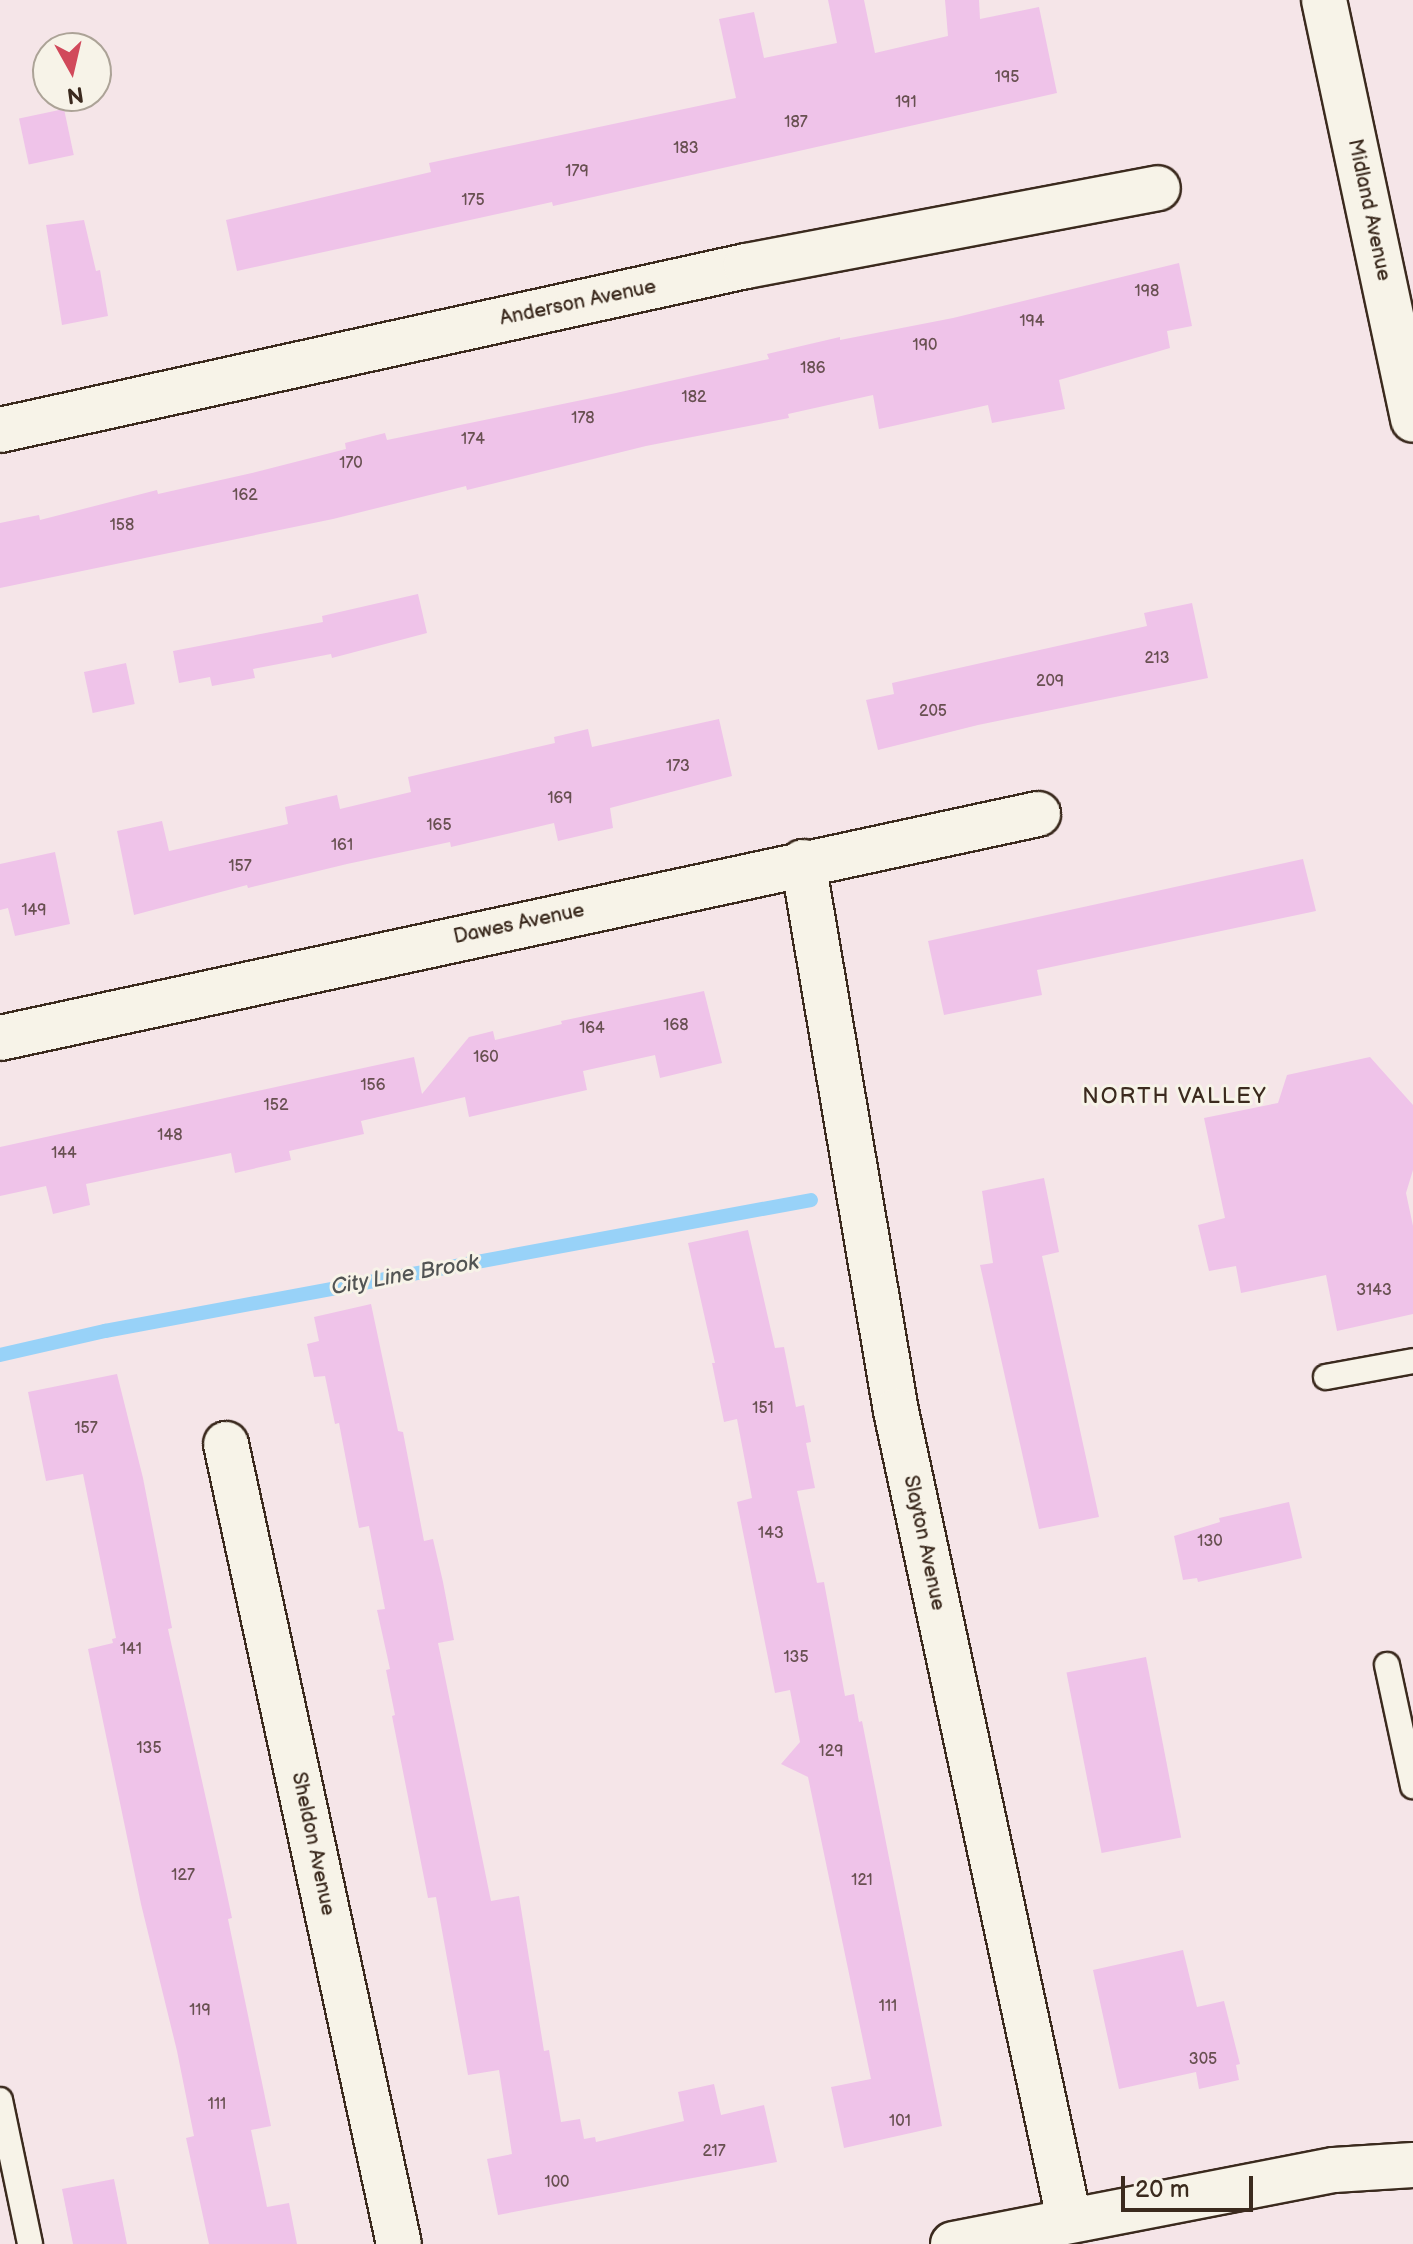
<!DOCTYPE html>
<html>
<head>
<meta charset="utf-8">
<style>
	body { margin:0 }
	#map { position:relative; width:1413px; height:2244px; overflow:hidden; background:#f5e5e8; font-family:"Balsamiq Sans",sans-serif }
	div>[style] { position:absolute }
	.stream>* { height:14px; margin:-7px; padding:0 7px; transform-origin:7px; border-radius:7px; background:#98d2f8 }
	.building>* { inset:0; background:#efc3e9; transform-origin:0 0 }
	.roads { filter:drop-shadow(2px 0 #3b2a1e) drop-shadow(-2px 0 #3b2a1e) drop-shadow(0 2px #3b2a1e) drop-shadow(0 -2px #3b2a1e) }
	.service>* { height:24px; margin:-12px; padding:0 12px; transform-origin:12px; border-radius:12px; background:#f7f3e8 }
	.minor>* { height:44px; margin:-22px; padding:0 22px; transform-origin:22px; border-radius:22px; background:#f7f3e8 }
	.tertiary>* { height:44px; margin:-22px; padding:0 22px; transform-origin:22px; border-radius:22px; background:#f7f3e8 }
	span { translate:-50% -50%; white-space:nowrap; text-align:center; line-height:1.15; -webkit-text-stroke:6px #f7f3e8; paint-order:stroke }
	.number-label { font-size:16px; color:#685051 }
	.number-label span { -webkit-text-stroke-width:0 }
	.street-label { font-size:20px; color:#3b2a1e }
	.neighbourhood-label { font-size:22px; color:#3b2a1e; letter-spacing:2px }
	.water-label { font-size:22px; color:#525454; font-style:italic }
	.north { position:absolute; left:32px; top:32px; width:80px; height:80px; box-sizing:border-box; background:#f7f3e8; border:2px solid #aca397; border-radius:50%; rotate:172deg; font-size:22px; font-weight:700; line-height:32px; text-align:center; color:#3b2a1e }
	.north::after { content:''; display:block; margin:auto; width:28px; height:36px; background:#d1495b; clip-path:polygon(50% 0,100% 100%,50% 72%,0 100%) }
	.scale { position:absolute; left:1121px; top:2176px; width:132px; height:36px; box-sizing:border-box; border:4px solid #3b2a1e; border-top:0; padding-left:10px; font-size:24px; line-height:28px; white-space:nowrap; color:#3b2a1e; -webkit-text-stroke:6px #f7f3e8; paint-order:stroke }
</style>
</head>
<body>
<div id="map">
	<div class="stream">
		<div style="left:0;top:1355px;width:108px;rotate:-12.9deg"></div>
		<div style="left:105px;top:1331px;width:718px;rotate:-10.51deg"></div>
	</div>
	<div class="building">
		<div style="clip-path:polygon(828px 0,864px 0,875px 53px,948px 36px,945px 0,979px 0,980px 19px,1039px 7px,1057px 93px,553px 206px,552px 202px,237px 271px,226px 220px,431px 172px,429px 163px,736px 98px,719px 19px,754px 12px,764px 58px,837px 43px)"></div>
		<div style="left:64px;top:109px;width:47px;height:46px;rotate:78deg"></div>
		<div style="clip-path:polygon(84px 220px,96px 271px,100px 270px,108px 316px,62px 325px,46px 225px)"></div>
		<div style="clip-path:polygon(1179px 263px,1192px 326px,1167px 331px,1170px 348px,1059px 380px,1065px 409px,992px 423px,988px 405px,879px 429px,873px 395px,788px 414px,789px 418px,646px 446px,467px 490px,466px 486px,333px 519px,0 588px,0 523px,39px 515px,40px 520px,157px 490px,158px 494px,252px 473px,346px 449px,345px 443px,385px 433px,387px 440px,616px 393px,769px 359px,767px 354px,840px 337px,840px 340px,953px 318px)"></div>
		<div style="clip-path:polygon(418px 594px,427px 633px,332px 658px,331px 654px,253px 669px,255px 678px,212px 686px,210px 677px,179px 683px,173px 651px,323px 622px,322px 616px)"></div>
		<div style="clip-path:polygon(1192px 603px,1208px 678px,978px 725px,878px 750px,866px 700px,894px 694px,892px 683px,1147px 626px,1144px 613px)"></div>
		<div style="left:126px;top:663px;width:42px;height:43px;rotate:78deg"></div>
		<div style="clip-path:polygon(719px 719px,732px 776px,610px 808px,613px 828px,558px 841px,554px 823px,451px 847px,450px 842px,347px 864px,248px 888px,247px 885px,134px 915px,117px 831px,162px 821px,169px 851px,288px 824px,285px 807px,337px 795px,340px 809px,411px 792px,408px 777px,555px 743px,554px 737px,588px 729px,592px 747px)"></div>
		<div style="clip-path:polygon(55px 852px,70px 924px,15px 936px,8px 908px,0 910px,0 864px)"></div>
		<div style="clip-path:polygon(1303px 859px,1316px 911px,1037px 970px,1042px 995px,944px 1015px,928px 941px)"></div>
		<div style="clip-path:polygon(704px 991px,722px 1063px,660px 1078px,655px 1055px,583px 1071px,587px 1090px,469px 1117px,465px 1097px,361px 1121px,364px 1134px,289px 1151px,291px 1160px,235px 1173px,231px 1153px,86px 1184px,90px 1205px,53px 1214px,46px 1186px,0 1196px,0 1147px,414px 1057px,422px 1094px,469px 1037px,493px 1031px,495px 1040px,562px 1024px,561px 1021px)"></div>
		<div style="clip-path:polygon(1370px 1057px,1413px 1105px,1413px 1170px,1406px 1193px,1413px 1226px,1413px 1314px,1337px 1331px,1326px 1275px,1241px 1293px,1236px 1266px,1209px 1271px,1198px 1225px,1225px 1218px,1204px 1118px,1278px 1103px,1287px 1075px)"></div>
		<div style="clip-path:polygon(1044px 1178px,1059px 1252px,1042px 1256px,1099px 1517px,1039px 1529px,980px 1265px,993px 1263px,982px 1191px)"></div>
		<div style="clip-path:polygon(748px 1230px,775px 1348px,784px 1347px,796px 1407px,804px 1405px,811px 1442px,806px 1443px,815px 1488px,797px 1491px,817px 1583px,824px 1582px,845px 1696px,854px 1694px,859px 1722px,862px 1721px,942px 2126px,844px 2148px,831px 2087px,871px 2079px,808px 1777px,781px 1764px,800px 1742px,790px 1690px,775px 1693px,737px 1502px,752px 1498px,737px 1419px,724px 1422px,712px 1363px,715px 1363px,688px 1243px)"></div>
		<div style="clip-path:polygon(371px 1304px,398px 1431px,403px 1432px,424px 1541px,433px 1539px,443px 1582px,454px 1640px,438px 1643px,491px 1901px,519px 1896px,544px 2051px,549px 2050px,561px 2122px,580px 2119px,584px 2139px,595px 2137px,596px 2142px,684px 2121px,678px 2092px,714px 2084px,721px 2115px,764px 2105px,777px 2162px,498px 2215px,487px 2159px,512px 2154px,499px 2070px,468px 2075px,436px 1897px,428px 1898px,392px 1716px,395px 1715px,386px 1670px,390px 1669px,377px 1610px,385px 1609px,369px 1526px,359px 1528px,339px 1423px,335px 1424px,325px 1376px,314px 1377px,307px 1344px,319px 1341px,314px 1317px)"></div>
		<div style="clip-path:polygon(117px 1374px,143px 1478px,172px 1628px,168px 1629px,219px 1857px,232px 1918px,228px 1919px,271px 2126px,251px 2130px,267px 2207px,289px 2203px,297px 2244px,209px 2244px,186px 2138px,194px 2136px,177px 2051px,141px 1904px,88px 1649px,113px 1643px,112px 1639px,116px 1638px,83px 1474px,46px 1481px,28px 1392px)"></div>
		<div style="clip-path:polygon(1289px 1502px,1302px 1558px,1198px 1582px,1197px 1578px,1183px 1580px,1174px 1536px,1220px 1522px,1219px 1518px)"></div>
		<div style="left:1146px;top:1657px;width:184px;height:81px;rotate:79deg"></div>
		<div style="clip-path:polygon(1183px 1950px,1197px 2007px,1224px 2001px,1240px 2064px,1236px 2065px,1239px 2080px,1199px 2089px,1196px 2072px,1119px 2089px,1093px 1970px)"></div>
		<div style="clip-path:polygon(114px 2179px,127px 2244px,73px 2244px,62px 2189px)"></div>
	</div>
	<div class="roads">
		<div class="service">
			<div style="left:1326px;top:1377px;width:88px;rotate:-10.4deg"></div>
			<div style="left:1387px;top:1665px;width:124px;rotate:77.9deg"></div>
			<div style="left:0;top:2100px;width:147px;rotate:78.2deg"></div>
		</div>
		<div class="minor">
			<div style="left:0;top:430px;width:764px;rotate:-12.4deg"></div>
			<div style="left:746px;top:266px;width:419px;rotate:-10.7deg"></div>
			<div style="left:803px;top:862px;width:557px;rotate:80.39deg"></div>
			<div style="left:896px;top:1411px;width:826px;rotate:77.91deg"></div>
			<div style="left:0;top:1038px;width:1062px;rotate:-12.18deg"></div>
			<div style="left:226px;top:1444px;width:818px;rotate:77.8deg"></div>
		</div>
		<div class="tertiary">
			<div style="left:1324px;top:0;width:429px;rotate:78deg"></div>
			<div style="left:953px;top:2244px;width:388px;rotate:-11deg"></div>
			<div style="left:1334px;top:2170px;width:79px;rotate:-3.6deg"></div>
		</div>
	</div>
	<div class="number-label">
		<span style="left:1007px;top:78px">195</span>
		<span style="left:906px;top:103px">191</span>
		<span style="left:796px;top:123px">187</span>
		<span style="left:686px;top:149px">183</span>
		<span style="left:577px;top:172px">179</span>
		<span style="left:473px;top:201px">175</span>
		<span style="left:1147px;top:292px">198</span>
		<span style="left:1032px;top:322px">194</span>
		<span style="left:925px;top:346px">190</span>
		<span style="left:813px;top:369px">186</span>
		<span style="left:694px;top:398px">182</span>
		<span style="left:583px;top:419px">178</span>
		<span style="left:473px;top:440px">174</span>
		<span style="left:351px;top:464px">170</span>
		<span style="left:245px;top:496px">162</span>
		<span style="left:122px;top:526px">158</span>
		<span style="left:1157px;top:659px">213</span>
		<span style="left:1050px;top:682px">209</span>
		<span style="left:933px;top:712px">205</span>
		<span style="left:678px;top:767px">173</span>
		<span style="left:560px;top:799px">169</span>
		<span style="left:439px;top:826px">165</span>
		<span style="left:342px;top:846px">161</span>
		<span style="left:240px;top:867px">157</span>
		<span style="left:34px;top:911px">149</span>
		<span style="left:676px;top:1026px">168</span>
		<span style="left:592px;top:1029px">164</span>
		<span style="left:486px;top:1058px">160</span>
		<span style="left:373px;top:1086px">156</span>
		<span style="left:276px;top:1106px">152</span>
		<span style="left:170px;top:1136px">148</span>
		<span style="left:64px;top:1154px">144</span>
		<span style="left:1374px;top:1291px">3143</span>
		<span style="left:763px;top:1409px">151</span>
		<span style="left:86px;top:1429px">157</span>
		<span style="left:771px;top:1534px">143</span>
		<span style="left:1210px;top:1542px">130</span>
		<span style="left:131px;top:1650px">141</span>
		<span style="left:796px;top:1658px">135</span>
		<span style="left:149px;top:1749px">135</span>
		<span style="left:831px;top:1752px">129</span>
		<span style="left:183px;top:1876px">127</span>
		<span style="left:862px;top:1881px">121</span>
		<span style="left:888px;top:2007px">111</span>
		<span style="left:200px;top:2011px">119</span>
		<span style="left:1203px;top:2060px">305</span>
		<span style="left:217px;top:2105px">111</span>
		<span style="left:900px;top:2122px">101</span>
		<span style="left:714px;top:2152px">217</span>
		<span style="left:557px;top:2183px">100</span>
	</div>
	<div class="street-label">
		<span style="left:1369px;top:210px;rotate:78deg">Midland Avenue</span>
		<span style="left:578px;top:303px;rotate:-12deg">Anderson Avenue</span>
		<span style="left:519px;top:924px;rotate:-12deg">Dawes Avenue</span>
		<span style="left:924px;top:1543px;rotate:78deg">Slayton Avenue</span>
		<span style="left:313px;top:1844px;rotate:78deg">Sheldon Avenue</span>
	</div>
	<div class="neighbourhood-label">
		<span style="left:1175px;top:1097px">NORTH VALLEY</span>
	</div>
	<div class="water-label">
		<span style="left:405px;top:1275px;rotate:-10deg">City Line Brook</span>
	</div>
	<div class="north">N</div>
	<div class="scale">20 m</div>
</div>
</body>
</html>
